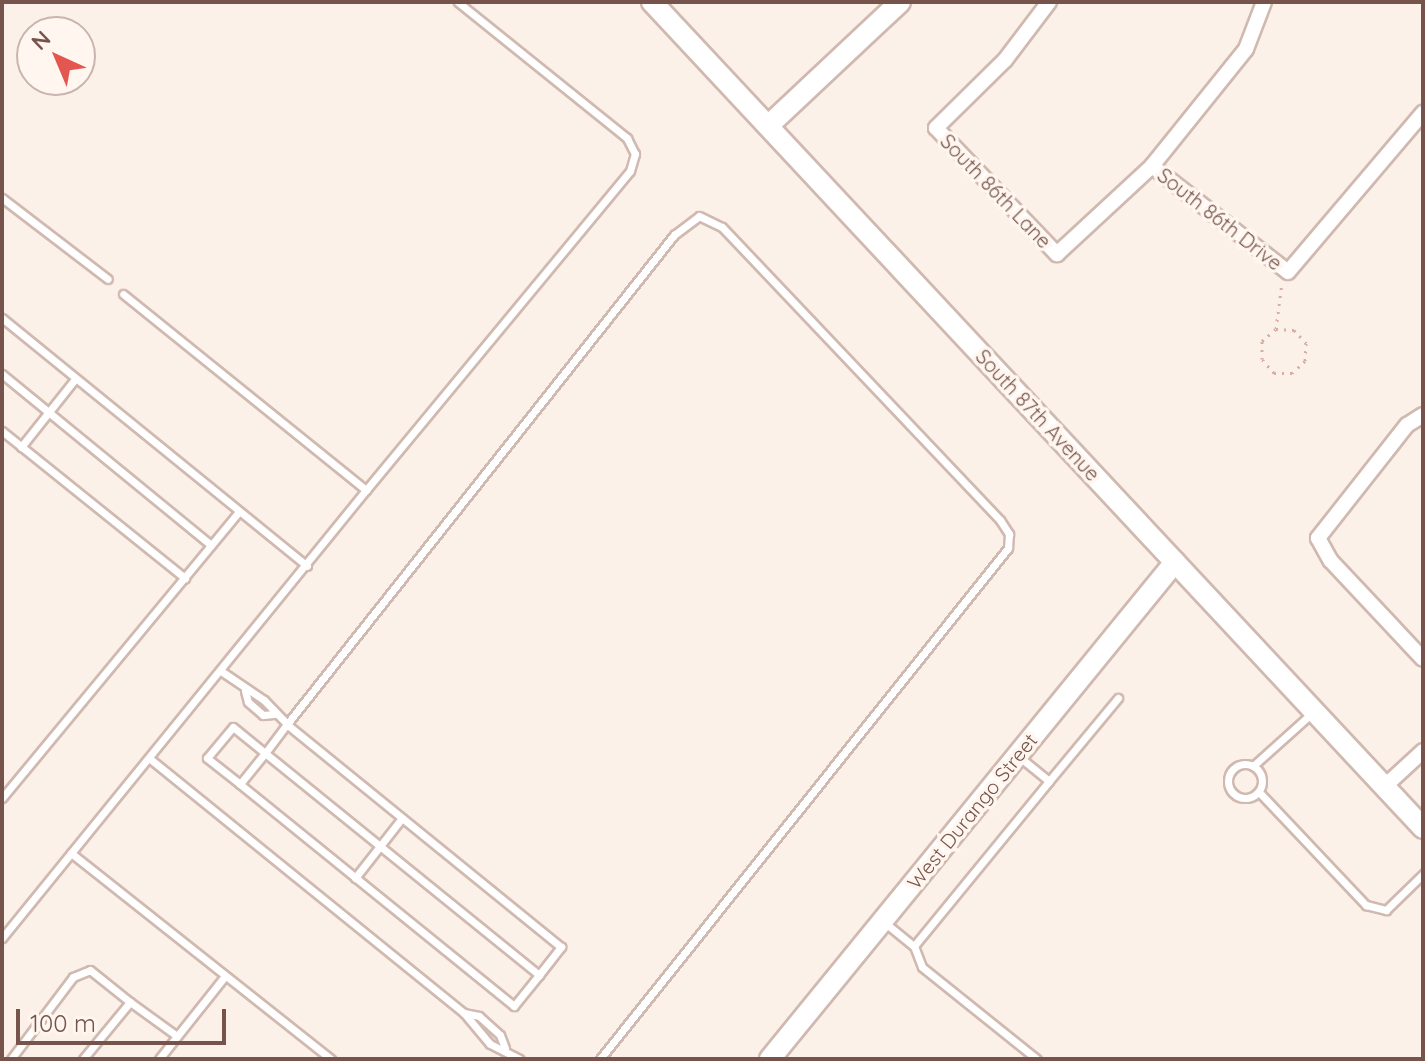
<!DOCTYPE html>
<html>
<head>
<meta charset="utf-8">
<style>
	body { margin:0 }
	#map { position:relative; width:1425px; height:1061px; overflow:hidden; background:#fcf1e8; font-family:Quicksand,sans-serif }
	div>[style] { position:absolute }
	.path>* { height:3px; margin-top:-1.5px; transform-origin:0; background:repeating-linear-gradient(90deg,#d6aea3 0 2px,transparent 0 8px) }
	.roads { filter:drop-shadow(2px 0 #d0b9b0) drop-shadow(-2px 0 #d0b9b0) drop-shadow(0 2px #d0b9b0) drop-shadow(0 -2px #d0b9b0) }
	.lane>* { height:7px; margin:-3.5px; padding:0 3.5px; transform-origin:3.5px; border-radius:3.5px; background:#fff }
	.lane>.ring { margin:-3.5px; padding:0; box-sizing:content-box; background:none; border:7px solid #fff; border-radius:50% }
	.street>* { height:14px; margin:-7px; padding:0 7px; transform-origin:7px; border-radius:7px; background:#fff }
	.secondary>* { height:20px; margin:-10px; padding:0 10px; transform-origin:10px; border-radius:10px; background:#fff }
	span { translate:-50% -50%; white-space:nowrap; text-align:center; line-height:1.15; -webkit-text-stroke:7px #fff6ef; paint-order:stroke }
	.street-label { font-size:20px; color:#76544c }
	.frame { position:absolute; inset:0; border:4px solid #76544c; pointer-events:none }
	.north { position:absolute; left:16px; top:16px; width:80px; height:80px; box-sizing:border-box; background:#fff6ef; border:2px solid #c8b5ae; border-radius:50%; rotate:316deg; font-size:22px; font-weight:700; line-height:32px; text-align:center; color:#76544c }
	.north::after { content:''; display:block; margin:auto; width:28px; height:36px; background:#e35750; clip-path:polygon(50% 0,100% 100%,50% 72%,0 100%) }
	.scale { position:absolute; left:16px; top:1009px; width:210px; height:36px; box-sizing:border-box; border:4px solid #76544c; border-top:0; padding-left:10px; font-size:24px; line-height:28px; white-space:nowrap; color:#76544c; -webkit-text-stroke:6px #fff6ef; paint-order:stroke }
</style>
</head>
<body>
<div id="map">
	<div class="path">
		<div style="left:1276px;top:329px;width:18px;rotate:3deg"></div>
		<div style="left:1294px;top:330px;width:18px;rotate:47deg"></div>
		<div style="left:1306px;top:343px;width:18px;rotate:93deg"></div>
		<div style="left:1305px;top:361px;width:18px;rotate:137deg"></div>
		<div style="left:1292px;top:373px;width:18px;rotate:180deg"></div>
		<div style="left:1274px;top:373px;width:18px;rotate:-131deg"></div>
		<div style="left:1262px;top:359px;width:18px;rotate:-90deg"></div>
		<div style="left:1262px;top:341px;width:18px;rotate:-41deg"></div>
		<div style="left:1276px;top:329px;width:47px;rotate:-82.7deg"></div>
	</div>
	<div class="roads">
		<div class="lane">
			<div style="left:2px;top:198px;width:133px;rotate:37.4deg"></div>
			<div style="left:2px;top:318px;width:393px;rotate:39.1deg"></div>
			<div style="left:2px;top:374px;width:270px;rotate:39.3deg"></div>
			<div style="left:2px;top:431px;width:235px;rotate:38.8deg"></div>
			<div style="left:21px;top:447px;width:87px;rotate:-51.5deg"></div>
			<div style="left:366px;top:490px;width:414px;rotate:-50.4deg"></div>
			<div style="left:630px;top:171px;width:18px;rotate:-74deg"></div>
			<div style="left:635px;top:154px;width:18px;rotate:-117deg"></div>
			<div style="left:627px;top:138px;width:217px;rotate:-141.2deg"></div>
			<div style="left:221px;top:671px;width:52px;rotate:34deg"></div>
			<div style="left:264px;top:700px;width:33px;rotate:46deg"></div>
			<div style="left:287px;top:724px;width:36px;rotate:127deg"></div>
			<div style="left:265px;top:753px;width:40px;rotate:129deg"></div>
			<div style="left:240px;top:784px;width:42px;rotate:-141.8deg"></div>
			<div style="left:207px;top:758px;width:40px;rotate:-50deg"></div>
			<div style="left:233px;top:727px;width:41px;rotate:39.1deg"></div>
			<div style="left:265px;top:753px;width:353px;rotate:39deg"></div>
			<div style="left:539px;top:975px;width:40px;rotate:129deg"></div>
			<div style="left:514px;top:1006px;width:353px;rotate:-141deg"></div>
			<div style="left:245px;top:691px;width:11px;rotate:75deg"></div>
			<div style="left:248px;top:702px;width:20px;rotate:41deg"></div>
			<div style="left:263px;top:715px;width:11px;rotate:-5deg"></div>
			<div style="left:149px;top:758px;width:405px;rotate:39deg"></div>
			<div style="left:464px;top:1013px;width:40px;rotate:50deg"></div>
			<div style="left:490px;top:1044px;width:33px;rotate:27deg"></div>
			<div class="ring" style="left:1228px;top:764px;width:27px;height:27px"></div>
			<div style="left:1253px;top:766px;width:78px;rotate:-41.9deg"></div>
			<div style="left:1049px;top:781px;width:108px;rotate:-50.3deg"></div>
			<div style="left:1259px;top:792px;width:156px;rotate:46.6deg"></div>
			<div style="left:1366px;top:905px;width:21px;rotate:14deg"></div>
			<div style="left:1386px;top:910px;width:52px;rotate:-44.2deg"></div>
			<div style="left:2px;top:798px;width:371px;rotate:-50.4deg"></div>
			<div style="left:71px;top:853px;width:332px;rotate:38.4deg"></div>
			<div style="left:355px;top:878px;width:76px;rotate:-51.9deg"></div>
			<div style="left:884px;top:922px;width:38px;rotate:39deg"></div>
			<div style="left:914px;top:946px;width:213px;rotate:-50.7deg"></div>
			<div style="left:1049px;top:781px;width:40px;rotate:-141deg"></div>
			<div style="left:2px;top:938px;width:577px;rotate:-50.91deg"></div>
			<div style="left:366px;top:490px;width:312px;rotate:-141.1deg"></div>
			<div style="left:914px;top:946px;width:22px;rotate:69deg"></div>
			<div style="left:922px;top:967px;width:147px;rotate:38.7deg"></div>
			<div style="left:539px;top:975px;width:36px;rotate:-52deg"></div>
			<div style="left:561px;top:947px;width:353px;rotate:-140.9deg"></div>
			<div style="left:287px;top:724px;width:624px;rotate:-51.64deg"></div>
			<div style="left:674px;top:235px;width:31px;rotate:-37deg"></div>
			<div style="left:699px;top:216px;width:25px;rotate:26deg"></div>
			<div style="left:722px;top:227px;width:404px;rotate:46.5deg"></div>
			<div style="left:1000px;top:520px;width:17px;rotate:57deg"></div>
			<div style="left:1009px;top:534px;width:14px;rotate:94deg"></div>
			<div style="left:1008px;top:548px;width:654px;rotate:128.61deg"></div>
			<div style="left:130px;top:1002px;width:58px;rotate:35.9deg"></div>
			<div style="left:464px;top:1013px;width:15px;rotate:11deg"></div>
			<div style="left:479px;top:1016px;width:28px;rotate:42deg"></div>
			<div style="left:500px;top:1035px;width:14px;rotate:69deg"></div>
			<div style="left:11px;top:1059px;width:103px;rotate:-52.9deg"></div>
			<div style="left:73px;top:977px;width:18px;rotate:-22deg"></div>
			<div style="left:90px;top:970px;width:51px;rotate:38.7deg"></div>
			<div style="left:130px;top:1002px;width:74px;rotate:129.5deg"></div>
			<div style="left:159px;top:1059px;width:106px;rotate:-51.5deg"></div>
		</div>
		<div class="street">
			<div style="left:1049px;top:2px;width:73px;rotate:127.2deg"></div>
			<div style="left:1005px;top:60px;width:97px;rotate:135.4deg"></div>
			<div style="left:936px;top:128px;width:175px;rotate:46.2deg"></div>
			<div style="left:1057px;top:254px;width:129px;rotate:-42.8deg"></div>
			<div style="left:1152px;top:166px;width:150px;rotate:-51.2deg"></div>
			<div style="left:1246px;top:49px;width:50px;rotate:-69deg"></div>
			<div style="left:1152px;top:166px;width:172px;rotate:37.9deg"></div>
			<div style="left:1288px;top:272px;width:209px;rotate:-49.7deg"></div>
			<div style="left:1423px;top:415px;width:19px;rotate:148deg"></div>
			<div style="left:1407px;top:425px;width:144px;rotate:128.2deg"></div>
			<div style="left:1318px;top:538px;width:26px;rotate:61deg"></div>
			<div style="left:1331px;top:561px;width:134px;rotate:46.8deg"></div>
			<div style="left:1384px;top:787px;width:53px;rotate:-42.7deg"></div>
		</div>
		<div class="secondary">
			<div style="left:652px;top:2px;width:1130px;rotate:46.97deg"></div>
			<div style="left:768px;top:126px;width:181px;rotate:-43.2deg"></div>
			<div style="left:770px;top:1059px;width:641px;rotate:-50.82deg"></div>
		</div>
	</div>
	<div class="street-label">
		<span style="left:996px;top:191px;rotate:46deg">South 86th Lane</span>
		<span style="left:1220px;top:219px;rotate:38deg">South 86th Drive</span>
		<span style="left:1038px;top:415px;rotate:47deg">South 87th Avenue</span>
		<span style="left:972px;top:811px;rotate:-51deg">West Durango Street</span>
	</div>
	<div class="frame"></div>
	<div class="north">N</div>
	<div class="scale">100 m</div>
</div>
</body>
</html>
